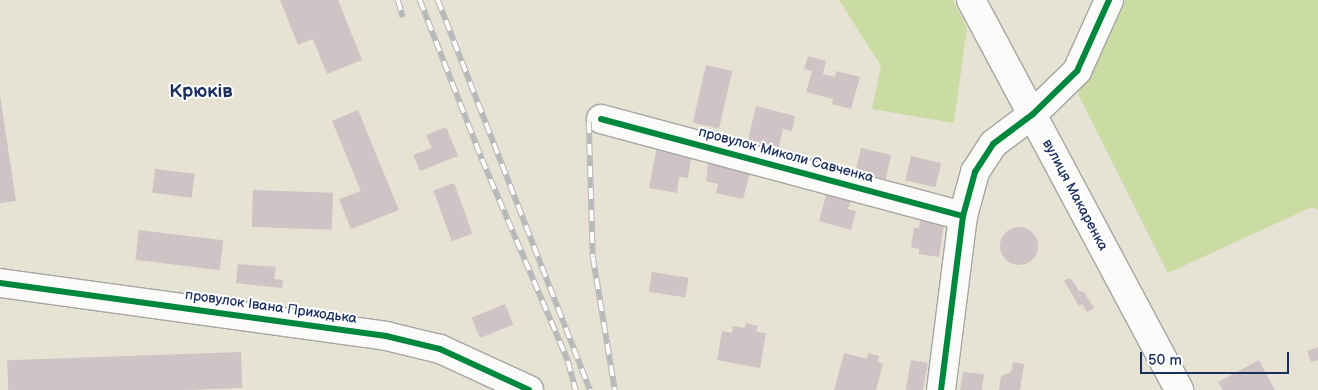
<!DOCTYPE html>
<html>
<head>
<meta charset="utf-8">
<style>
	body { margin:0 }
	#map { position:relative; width:1318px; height:390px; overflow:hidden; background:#e6e3d4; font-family:"Balsamiq Sans",sans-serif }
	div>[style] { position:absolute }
	.green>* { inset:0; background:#cbdba4 }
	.building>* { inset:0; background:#cfc3c5; transform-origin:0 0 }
	.round { border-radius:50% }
	.roads { filter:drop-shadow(1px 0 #a5a5a2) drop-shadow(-1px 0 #a5a5a2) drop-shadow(0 1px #a5a5a2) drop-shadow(0 -1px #a5a5a2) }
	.minor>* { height:28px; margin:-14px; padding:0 14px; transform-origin:14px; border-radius:14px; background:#fbfbf9 }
	.major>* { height:28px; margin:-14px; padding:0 14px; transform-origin:14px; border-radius:14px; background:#fbfbf9 }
	.rail>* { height:5.5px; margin-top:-2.75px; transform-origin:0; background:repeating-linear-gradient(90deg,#fff 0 11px,#b6b8ba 0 22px); box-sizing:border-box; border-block:1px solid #b6b8ba }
	.cycleway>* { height:6px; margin:-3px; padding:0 3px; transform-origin:3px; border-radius:3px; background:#00873e }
	span { translate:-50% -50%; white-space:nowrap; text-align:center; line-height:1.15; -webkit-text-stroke:4px #fff; paint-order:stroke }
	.street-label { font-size:14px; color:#1b2f5e }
	.district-label { font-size:19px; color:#1b2f5e; font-weight:700 }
	.scale { position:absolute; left:1140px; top:352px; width:149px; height:22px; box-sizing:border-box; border:2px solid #1b2f5e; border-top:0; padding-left:6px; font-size:15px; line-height:18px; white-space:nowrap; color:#1b2f5e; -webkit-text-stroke:4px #fff; paint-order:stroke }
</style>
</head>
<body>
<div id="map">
	<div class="green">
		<div style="clip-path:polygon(839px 0,953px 0,967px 28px,954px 123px,872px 109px,881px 66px)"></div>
		<div style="clip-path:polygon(1118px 0,1318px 0,1318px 210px,1312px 207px,1168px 273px,1078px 94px)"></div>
	</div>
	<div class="building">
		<div style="clip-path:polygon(280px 0,338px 0,362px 60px,327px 74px,313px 39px,298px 45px)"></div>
		<div style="clip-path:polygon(808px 56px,826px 61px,823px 74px,835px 77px,836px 71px,860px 77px,851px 109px,832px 104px,833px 99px,806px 92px,812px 71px,804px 69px)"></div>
		<div style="left:706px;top:65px;width:27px;height:59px;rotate:13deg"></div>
		<div style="clip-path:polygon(0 95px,16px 201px,0 203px)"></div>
		<div style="clip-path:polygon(756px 106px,795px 116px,792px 131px,783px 129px,779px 147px,748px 140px)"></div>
		<div style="clip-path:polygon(358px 110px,399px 210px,351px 229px,339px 199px,361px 191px,332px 121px)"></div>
		<div style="clip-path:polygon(446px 127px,458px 156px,420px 171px,413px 155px,432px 148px,426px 135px)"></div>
		<div style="clip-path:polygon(657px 146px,692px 153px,688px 178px,679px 177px,677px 193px,649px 188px)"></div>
		<div style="left:861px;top:148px;width:31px;height:25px;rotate:13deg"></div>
		<div style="clip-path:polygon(709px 156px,752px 166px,743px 199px,716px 193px,718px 184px,706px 181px)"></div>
		<div style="left:911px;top:156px;width:31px;height:25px;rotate:13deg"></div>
		<div style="left:155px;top:169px;width:40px;height:24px;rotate:7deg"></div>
		<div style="left:454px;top:183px;width:54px;height:22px;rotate:70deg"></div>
		<div style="left:253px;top:190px;width:80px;height:37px;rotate:2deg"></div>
		<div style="clip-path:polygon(827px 191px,852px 198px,848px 209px,856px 211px,851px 230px,819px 221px)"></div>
		<div style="clip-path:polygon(920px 219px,944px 223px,939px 257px,919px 254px,919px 249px,911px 247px,914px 228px,919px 228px)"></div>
		<div class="round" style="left:1000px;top:227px;width:38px;height:38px"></div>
		<div style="left:139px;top:230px;width:85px;height:30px;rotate:7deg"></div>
		<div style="clip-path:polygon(238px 264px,276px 267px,274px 279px,283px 280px,282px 288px,236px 283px)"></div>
		<div style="left:652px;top:272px;width:37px;height:20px;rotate:9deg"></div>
		<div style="clip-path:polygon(1067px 279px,1071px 279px,1079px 291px,1084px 292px,1094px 308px,1087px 312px,1082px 304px,1079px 306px,1064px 281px)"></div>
		<div style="left:505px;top:304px;width:22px;height:36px;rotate:68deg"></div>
		<div style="clip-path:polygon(746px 323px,758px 326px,756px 332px,766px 333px,760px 368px,717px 360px,722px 331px,732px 333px,733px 326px,745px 328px)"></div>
		<div style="clip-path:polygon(1318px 347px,1318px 360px,1311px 362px,1307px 351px)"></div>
		<div style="left:241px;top:352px;width:36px;height:234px;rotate:88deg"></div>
		<div style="clip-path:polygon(844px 353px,867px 359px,868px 353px,879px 356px,878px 362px,883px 364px,876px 390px,834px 390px)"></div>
		<div style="left:911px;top:360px;width:17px;height:30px;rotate:10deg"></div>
		<div style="clip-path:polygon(1259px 360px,1275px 390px,1223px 390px,1218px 382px)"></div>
		<div style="clip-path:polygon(1013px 362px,1024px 364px,1020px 390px,999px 390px,1001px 376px,1011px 372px)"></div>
		<div style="clip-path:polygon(963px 372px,984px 374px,982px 390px,960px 390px)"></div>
	</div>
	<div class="roads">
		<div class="minor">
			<div style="left:601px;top:119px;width:375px;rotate:15deg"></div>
			<div style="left:0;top:283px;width:390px;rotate:7.8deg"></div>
			<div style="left:386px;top:336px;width:56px;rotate:13.5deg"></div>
			<div style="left:440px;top:349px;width:98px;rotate:24.7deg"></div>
			<div style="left:941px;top:390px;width:175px;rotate:-82.8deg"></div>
			<div style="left:963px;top:216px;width:46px;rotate:-74.7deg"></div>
			<div style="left:975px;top:172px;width:33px;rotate:-57deg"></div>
			<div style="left:993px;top:144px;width:50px;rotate:-36.9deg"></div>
			<div style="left:1033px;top:114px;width:62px;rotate:-44.3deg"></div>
			<div style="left:1077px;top:71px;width:78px;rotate:-65.7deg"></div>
		</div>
		<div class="major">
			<div style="left:971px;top:0;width:442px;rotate:61.9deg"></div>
		</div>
	</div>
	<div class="rail">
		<div style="left:398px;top:0;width:18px;rotate:74deg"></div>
		<div style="left:420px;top:0;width:171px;rotate:68.7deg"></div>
		<div style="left:482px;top:159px;width:220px;rotate:66.9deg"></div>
		<div style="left:568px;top:361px;width:30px;rotate:75deg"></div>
		<div style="left:438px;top:0;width:419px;rotate:68.7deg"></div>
		<div style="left:589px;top:122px;width:135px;rotate:88.3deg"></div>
		<div style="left:593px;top:257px;width:135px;rotate:80.6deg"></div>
	</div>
	<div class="cycleway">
		<div style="left:601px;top:119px;width:375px;rotate:15deg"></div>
		<div style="left:0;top:283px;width:390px;rotate:7.8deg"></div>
		<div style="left:386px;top:336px;width:56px;rotate:13.5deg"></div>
		<div style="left:440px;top:349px;width:98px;rotate:24.7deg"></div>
		<div style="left:941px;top:390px;width:175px;rotate:-82.8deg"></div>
		<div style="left:963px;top:216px;width:46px;rotate:-74.7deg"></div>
		<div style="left:975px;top:172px;width:33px;rotate:-57deg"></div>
		<div style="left:993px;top:144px;width:50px;rotate:-36.9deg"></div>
		<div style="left:1033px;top:114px;width:62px;rotate:-44.3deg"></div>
		<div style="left:1077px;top:71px;width:78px;rotate:-65.7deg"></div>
	</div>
	<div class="street-label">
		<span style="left:786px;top:155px;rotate:15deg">провулок Миколи Савченка</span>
		<span style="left:1075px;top:195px;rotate:62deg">вулиця Макаренка</span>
		<span style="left:271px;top:307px;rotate:8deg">провулок Івана Приходька</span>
	</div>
	<div class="district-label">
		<span style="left:201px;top:92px">Крюків</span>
	</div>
	<div class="scale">50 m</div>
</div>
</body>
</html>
